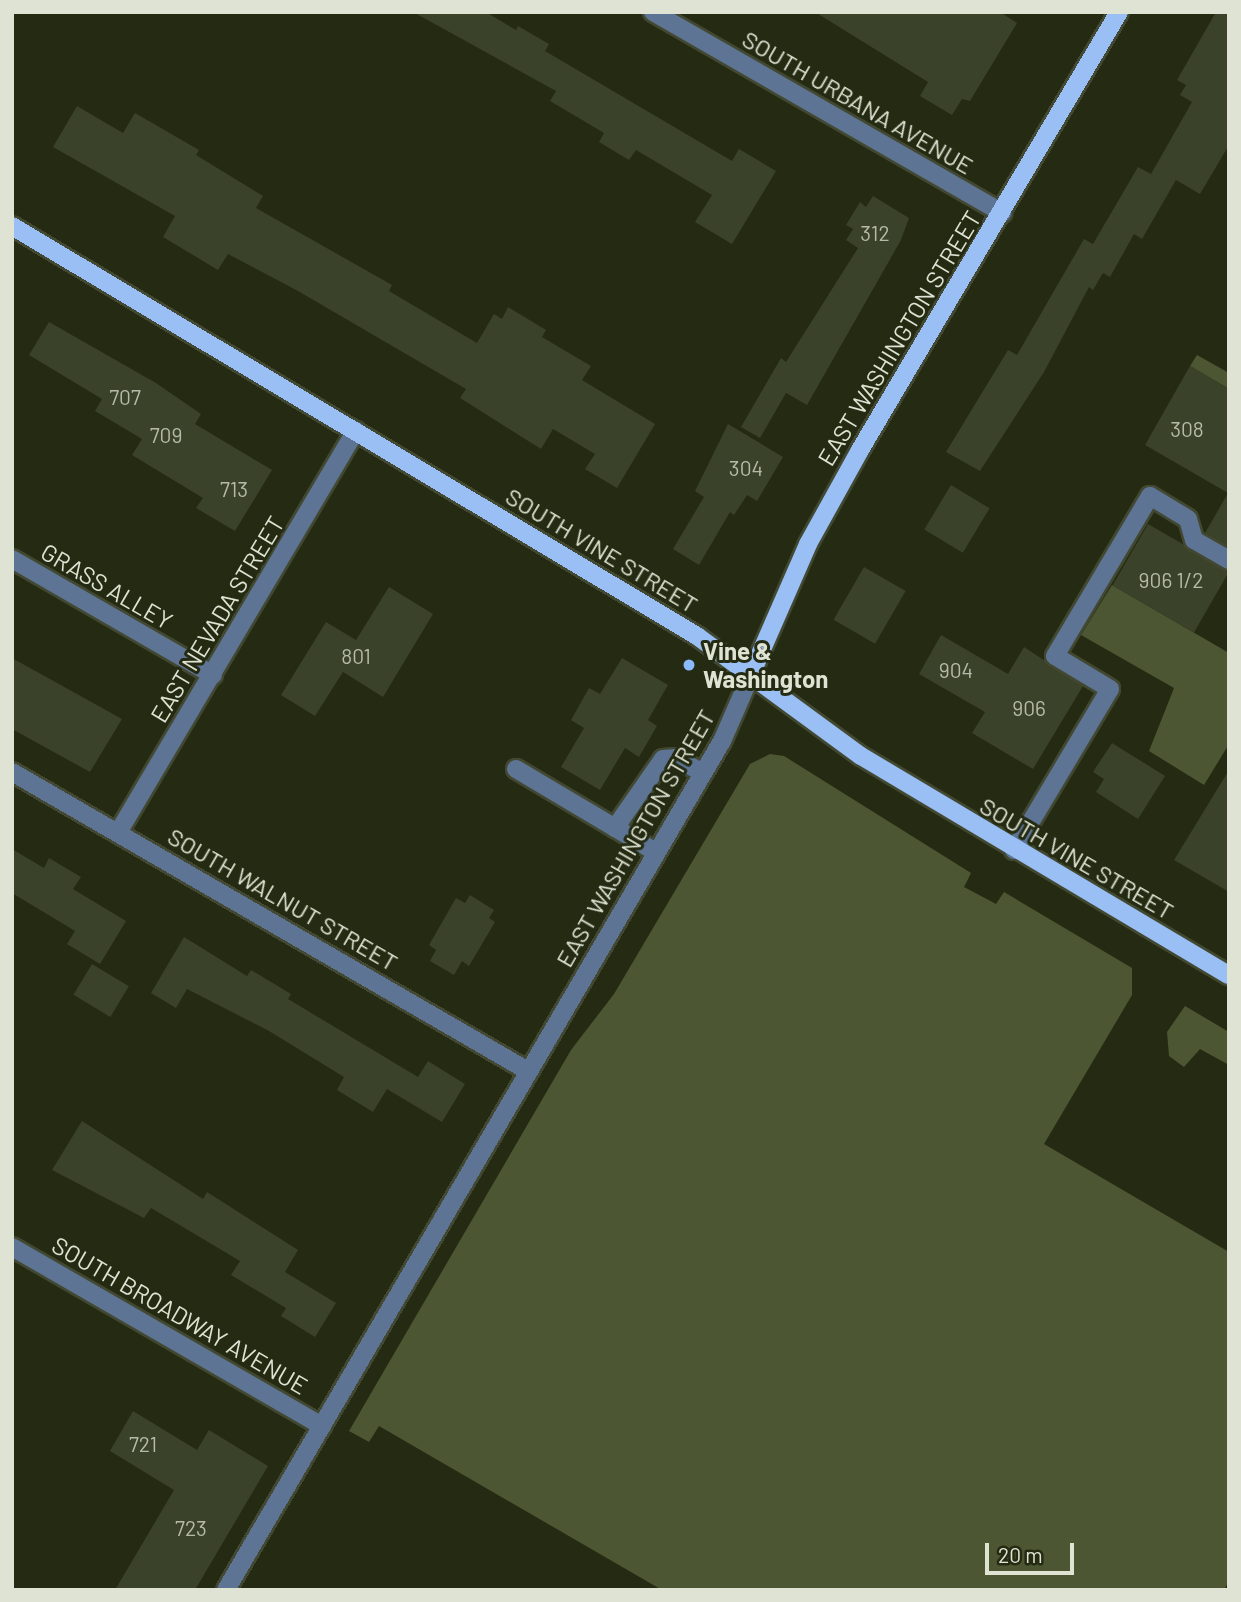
<!DOCTYPE html>
<html>
<head>
<meta charset="utf-8">
<style>
	body { margin:0 }
	#map { position:relative; width:1241px; height:1602px; overflow:hidden; background:#242b12; font-family:Barlow,sans-serif }
	div>[style] { position:absolute }
	.green>* { inset:0; background:#4c5633 }
	.building>* { inset:0; background:#3a4229; transform-origin:0 0 }
	.roads { filter:drop-shadow(2px 0 #424831) drop-shadow(-2px 0 #424831) drop-shadow(0 2px #424831) drop-shadow(0 -2px #424831) }
	.minor>* { height:18px; margin:-9px; padding:0 9px; transform-origin:9px; border-radius:9px; background:#5d7494 }
	.major>* { height:18px; margin:-9px; padding:0 9px; transform-origin:9px; border-radius:9px; background:#99bff5 }
	.dots>* { width:19px; height:19px; translate:-50% -50%; box-sizing:border-box; border:4px solid #242b12; border-radius:50% }
	span { translate:-50% -50%; white-space:nowrap; text-align:center; line-height:1.15; -webkit-text-stroke:6px #242b12; paint-order:stroke }
	.number-label { font-size:21px; color:#b5bba8 }
	.number-label span { -webkit-text-stroke-width:0 }
	.street-label { font-size:24px; color:#dee3d3 }
	.poi-label { font-size:24px; color:#dee3d3; font-weight:700 }
	.left { translate:0 -50%; text-align:left }
	.frame { position:absolute; inset:0; border:14px solid #dee3d3; pointer-events:none }
	.scale { position:absolute; left:985px; top:1543px; width:89px; height:32px; box-sizing:border-box; border:4px solid #dee3d3; border-top:0; padding-left:9px; font-size:21px; line-height:24px; white-space:nowrap; color:#dee3d3; -webkit-text-stroke:5px #242b12; paint-order:stroke }
</style>
</head>
<body>
<div id="map">
	<div class="green">
		<div style="clip-path:polygon(1197px 355px,1229px 373px,1229px 389px,1190px 366px)"></div>
		<div style="clip-path:polygon(1112px 585px,1229px 653px,1229px 744px,1204px 785px,1149px 751px,1174px 688px,1081px 635px)"></div>
		<div style="clip-path:polygon(770px 754px,784px 756px,971px 873px,964px 887px,996px 904px,1004px 892px,1132px 968px,1132px 995px,1044px 1144px,1229px 1252px,1229px 1581px,1224px 1590px,662px 1590px,379px 1426px,369px 1442px,349px 1431px,571px 1050px,614px 994px,750px 764px)"></div>
		<div style="clip-path:polygon(1185px 1006px,1229px 1032px,1229px 1065px,1200px 1049px,1184px 1067px,1169px 1056px,1167px 1032px)"></div>
	</div>
	<div class="building">
		<div style="clip-path:polygon(413px 12px,486px 12px,516px 30px,518px 26px,549px 44px,545px 51px,732px 161px,739px 149px,776px 171px,732px 244px,695px 222px,712px 195px,636px 150px,629px 160px,599px 142px,604px 133px,550px 101px,556px 91px)"></div>
		<div style="clip-path:polygon(815px 12px,1000px 12px,1017px 23px,970px 101px,962px 99px,952px 115px,920px 96px,928px 82px)"></div>
		<div style="clip-path:polygon(1216px 12px,1229px 12px,1229px 145px,1200px 194px,1176px 180px,1142px 239px,1134px 234px,1110px 277px,1103px 273px,1093px 290px,1089px 287px,1044px 372px,980px 471px,946px 452px,1008px 350px,1017px 355px,1084px 239px,1093px 244px,1138px 167px,1151px 174px,1192px 102px,1180px 95px,1186px 85px,1177px 80px)"></div>
		<div style="clip-path:polygon(77px 106px,123px 133px,135px 113px,199px 150px,196px 155px,263px 196px,256px 208px,392px 285px,389px 291px,477px 343px,494px 314px,502px 319px,508px 307px,546px 330px,542px 337px,591px 366px,582px 380px,655px 424px,617px 488px,585px 469px,595px 454px,553px 429px,541px 449px,460px 398px,466px 389px,298px 291px,228px 254px,218px 270px,163px 237px,175px 216px,53px 147px)"></div>
		<div style="clip-path:polygon(873px 196px,909px 218px,901px 240px,807px 405px,786px 393px,760px 438px,741px 427px,781px 358px,786px 362px,858px 248px,846px 240px,853px 229px,846px 225px,860px 202px,866px 207px)"></div>
		<div style="clip-path:polygon(49px 322px,156px 383px,201px 414px,195px 424px,272px 470px,235px 531px,196px 508px,203px 498px,132px 455px,142px 439px,95px 411px,102px 399px,29px 355px)"></div>
		<div style="clip-path:polygon(1190px 366px,1229px 389px,1229px 547px,1205px 533px,1228px 493px,1145px 445px)"></div>
		<div style="clip-path:polygon(728px 424px,783px 457px,757px 501px,747px 495px,734px 515px,730px 512px,699px 565px,673px 549px,704px 497px,695px 491px)"></div>
		<div style="left:951px;top:485px;width:45px;height:52px;rotate:31deg"></div>
		<div style="left:1148px;top:524px;width:94px;height:71px;rotate:30deg"></div>
		<div style="left:864px;top:567px;width:48px;height:61px;rotate:30deg"></div>
		<div style="clip-path:polygon(389px 587px,433px 614px,383px 697px,343px 672px,315px 716px,281px 695px,326px 622px,356px 640px)"></div>
		<div style="clip-path:polygon(941px 635px,1008px 674px,1024px 647px,1083px 686px,1033px 769px,972px 733px,985px 712px,919px 674px)"></div>
		<div style="clip-path:polygon(12px 658px,122px 719px,90px 772px,12px 729px)"></div>
		<div style="clip-path:polygon(622px 658px,668px 685px,648px 720px,657px 726px,639px 757px,625px 748px,600px 790px,561px 767px,584px 728px,571px 720px,589px 688px,600px 694px)"></div>
		<div style="clip-path:polygon(1112px 743px,1165px 776px,1138px 819px,1096px 792px,1104px 779px,1093px 772px)"></div>
		<div style="clip-path:polygon(1229px 770px,1229px 892px,1174px 860px)"></div>
		<div style="clip-path:polygon(12px 849px,44px 868px,49px 858px,81px 877px,73px 889px,126px 921px,100px 964px,67px 944px,75px 931px,12px 893px)"></div>
		<div style="clip-path:polygon(470px 895px,494px 910px,489px 918px,495px 922px,469px 966px,462px 961px,454px 975px,430px 961px,436px 950px,429px 945px,456px 898px,465px 903px)"></div>
		<div style="clip-path:polygon(184px 937px,247px 976px,251px 970px,291px 994px,288px 999px,418px 1077px,428px 1061px,465px 1084px,442px 1122px,387px 1089px,373px 1112px,337px 1090px,344px 1077px,269px 1031px,187px 989px,176px 1008px,151px 993px)"></div>
		<div style="left:92px;top:964px;width:43px;height:36px;rotate:31deg"></div>
		<div style="clip-path:polygon(82px 1121px,203px 1199px,207px 1192px,298px 1250px,285px 1272px,336px 1303px,315px 1337px,281px 1316px,286px 1308px,231px 1275px,240px 1261px,151px 1208px,144px 1218px,52px 1170px)"></div>
		<div style="clip-path:polygon(133px 1411px,197px 1450px,209px 1430px,268px 1466px,195px 1590px,115px 1590px,174px 1490px,110px 1451px)"></div>
	</div>
	<div class="roads">
		<div class="minor">
			<div style="left:653px;top:12px;width:403px;rotate:29.9deg"></div>
			<div style="left:12px;top:559px;width:232px;rotate:30deg"></div>
			<div style="left:516px;top:769px;width:163px;rotate:30.7deg"></div>
			<div style="left:12px;top:772px;width:596px;rotate:30.09deg"></div>
			<div style="left:615px;top:828px;width:84px;rotate:-55.2deg"></div>
			<div style="left:663px;top:759px;width:13px;rotate:-4deg"></div>
			<div style="left:676px;top:758px;width:31px;rotate:29deg"></div>
			<div style="left:119px;top:831px;width:465px;rotate:-59.4deg"></div>
			<div style="left:1014px;top:850px;width:187px;rotate:-59.2deg"></div>
			<div style="left:1110px;top:689px;width:64px;rotate:-149deg"></div>
			<div style="left:1055px;top:656px;width:186px;rotate:-59.3deg"></div>
			<div style="left:1150px;top:496px;width:44px;rotate:31.2deg"></div>
			<div style="left:1188px;top:519px;width:22px;rotate:74deg"></div>
			<div style="left:1194px;top:540px;width:40px;rotate:29.7deg"></div>
			<div style="left:12px;top:1247px;width:358px;rotate:30deg"></div>
			<div style="left:226px;top:1590px;width:985px;rotate:-59.71deg"></div>
			<div style="left:723px;top:739px;width:68px;rotate:-66.5deg"></div>
		</div>
		<div class="major">
			<div style="left:12px;top:226px;width:798px;rotate:30.9deg"></div>
			<div style="left:697px;top:636px;width:203px;rotate:36.2deg"></div>
			<div style="left:861px;top:756px;width:428px;rotate:30.8deg"></div>
			<div style="left:750px;top:677px;width:145px;rotate:-66.4deg"></div>
			<div style="left:808px;top:544px;width:107px;rotate:-61deg"></div>
			<div style="left:860px;top:450px;width:509px;rotate:-59.4deg"></div>
		</div>
	</div>
	<div class="dots">
		<div style="left:689px;top:665px;background:#8abafc"></div>
	</div>
	<div class="number-label">
		<span style="left:875px;top:233px">312</span>
		<span style="left:125px;top:397px">707</span>
		<span style="left:1187px;top:429px">308</span>
		<span style="left:166px;top:435px">709</span>
		<span style="left:746px;top:468px">304</span>
		<span style="left:234px;top:489px">713</span>
		<span style="left:1171px;top:580px">906 1/2</span>
		<span style="left:356px;top:656px">801</span>
		<span style="left:956px;top:670px">904</span>
		<span style="left:1029px;top:708px">906</span>
		<span style="left:143px;top:1444px">721</span>
		<span style="left:191px;top:1528px">723</span>
	</div>
	<div class="street-label">
		<span style="left:858px;top:102px;rotate:30deg">SOUTH URBANA AVENUE</span>
		<span style="left:899px;top:338px;rotate:-59deg">EAST WASHINGTON STREET</span>
		<span style="left:602px;top:550px;rotate:31deg">SOUTH VINE STREET</span>
		<span style="left:107px;top:586px;rotate:30deg">GRASS ALLEY</span>
		<span style="left:217px;top:619px;rotate:-59deg">EAST NEVADA STREET</span>
		<span style="left:635px;top:838px;rotate:-60deg">EAST WASHINGTON STREET</span>
		<span style="left:1077px;top:858px;rotate:30deg">SOUTH VINE STREET</span>
		<span style="left:283px;top:899px;rotate:30deg">SOUTH WALNUT STREET</span>
		<span style="left:180px;top:1315px;rotate:30deg">SOUTH BROADWAY AVENUE</span>
	</div>
	<div class="poi-label">
		<span class="left" style="left:703px;top:665px">Vine &amp;<br>Washington</span>
	</div>
	<div class="frame"></div>
	<div class="scale">20 m</div>
</div>
</body>
</html>
